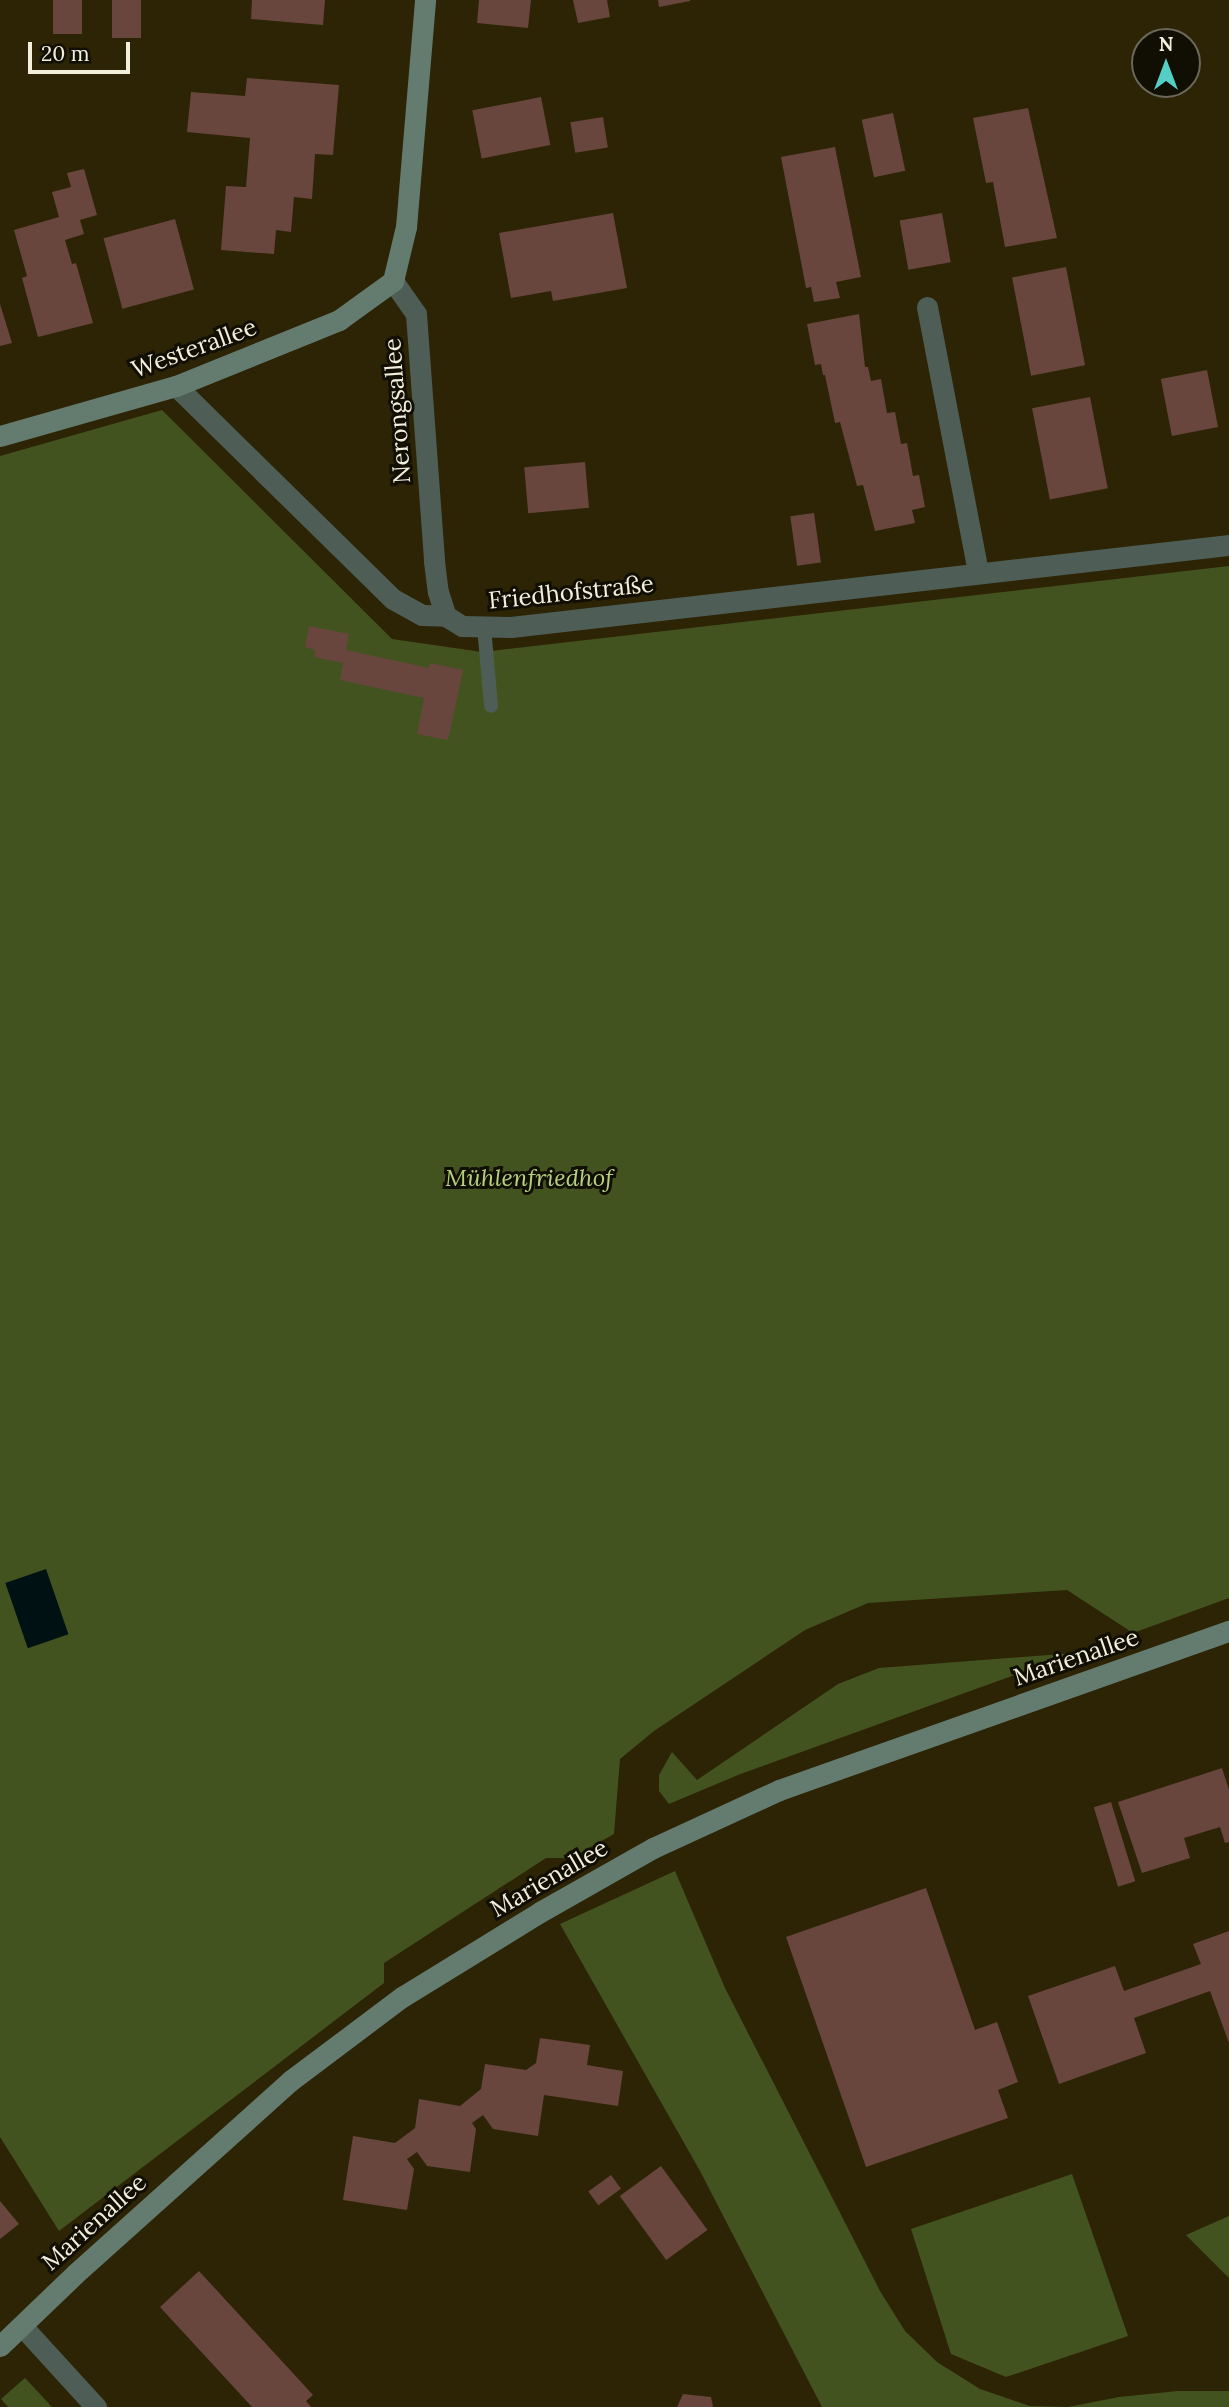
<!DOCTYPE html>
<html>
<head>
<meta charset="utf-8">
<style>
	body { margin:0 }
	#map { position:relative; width:1229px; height:2407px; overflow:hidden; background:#2c2405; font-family:Lora,serif }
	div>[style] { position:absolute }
	.green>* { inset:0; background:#43531f }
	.water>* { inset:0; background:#001113; transform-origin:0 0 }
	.building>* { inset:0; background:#68463e; transform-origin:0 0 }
	.lane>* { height:14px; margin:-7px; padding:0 7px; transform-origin:7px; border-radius:7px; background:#4e5d55 }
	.street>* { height:21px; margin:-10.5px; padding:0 10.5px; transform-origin:10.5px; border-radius:10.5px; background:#4e5d55 }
	.secondary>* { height:21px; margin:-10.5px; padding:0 10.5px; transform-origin:10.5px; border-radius:10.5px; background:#647c70 }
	span { translate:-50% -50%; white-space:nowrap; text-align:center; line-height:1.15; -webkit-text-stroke:6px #110e03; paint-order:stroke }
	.street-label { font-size:24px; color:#f3efdd }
	.park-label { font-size:24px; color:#b5d17c; font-style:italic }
	.north { position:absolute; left:1131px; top:28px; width:70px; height:70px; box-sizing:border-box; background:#110e03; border:2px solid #6b685a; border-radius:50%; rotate:0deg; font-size:19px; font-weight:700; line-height:28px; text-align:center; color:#f3efdd }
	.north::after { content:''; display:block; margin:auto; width:24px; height:32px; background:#55cec5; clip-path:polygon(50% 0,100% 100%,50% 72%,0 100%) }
	.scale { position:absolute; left:28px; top:42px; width:102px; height:32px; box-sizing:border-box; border:4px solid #f3efdd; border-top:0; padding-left:9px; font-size:21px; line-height:24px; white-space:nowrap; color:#f3efdd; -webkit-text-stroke:5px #110e03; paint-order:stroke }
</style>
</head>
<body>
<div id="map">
	<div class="green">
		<div style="clip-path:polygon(162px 410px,392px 639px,482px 652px,1229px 566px,1229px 1598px,1133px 1633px,1067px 1590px,868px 1603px,805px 1630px,654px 1731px,620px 1759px,614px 1834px,571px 1858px,546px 1858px,384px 1963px,384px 1983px,59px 2231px,0 2137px,0 456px)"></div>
		<div style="clip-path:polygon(1075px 1653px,738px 1775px,669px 1804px,659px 1791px,659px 1775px,672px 1752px,697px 1780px,838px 1684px,879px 1668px)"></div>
		<div style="clip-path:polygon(675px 1871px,725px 1988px,880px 2291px,905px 2331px,937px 2362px,980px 2389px,1030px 2406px,1068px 2407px,1119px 2397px,1178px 2391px,1229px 2391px,1229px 2407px,822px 2407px,700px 2171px,560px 1924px)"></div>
		<div style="clip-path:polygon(1072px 2174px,1128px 2336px,1006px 2377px,951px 2354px,911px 2229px)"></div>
		<div style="clip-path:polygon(1229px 2216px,1229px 2278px,1186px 2235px)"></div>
		<div style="clip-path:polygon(25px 2378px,52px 2407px,8px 2407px,1px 2399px)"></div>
	</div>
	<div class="water">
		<div style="left:46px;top:1569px;width:69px;height:43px;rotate:71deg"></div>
	</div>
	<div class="building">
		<div style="left:53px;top:0;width:29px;height:34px"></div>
		<div style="left:112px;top:0;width:29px;height:38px"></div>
		<div style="clip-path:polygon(252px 0,325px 0,323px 25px,251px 19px)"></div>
		<div style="clip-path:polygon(479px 0,531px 0,528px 28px,477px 23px)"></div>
		<div style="clip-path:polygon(573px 0,607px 0,610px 17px,578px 23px)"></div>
		<div style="clip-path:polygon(658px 0,690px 0,690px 1px,659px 7px)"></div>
		<div style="clip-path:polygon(247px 78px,339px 85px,333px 155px,315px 154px,312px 199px,294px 197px,291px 232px,276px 230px,274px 254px,221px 250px,226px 186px,246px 187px,250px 138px,187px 132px,191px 92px,245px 96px)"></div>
		<div style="left:541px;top:97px;width:49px;height:70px;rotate:79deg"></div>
		<div style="clip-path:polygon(1028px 108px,1057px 238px,1005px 247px,993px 182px,986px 183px,973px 118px)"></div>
		<div style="left:893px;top:113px;width:59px;height:32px;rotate:78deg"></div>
		<div style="left:603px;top:117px;width:31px;height:33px;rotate:81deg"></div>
		<div style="clip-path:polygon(835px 147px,861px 277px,836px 282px,840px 298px,814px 302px,811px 287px,806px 288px,781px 157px)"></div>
		<div style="clip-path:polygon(84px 169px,97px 215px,80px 220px,84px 234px,65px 240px,72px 264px,76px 263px,93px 323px,38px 337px,22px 278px,27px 276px,14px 230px,59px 217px,52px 192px,71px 187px,67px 173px)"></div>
		<div style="clip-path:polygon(613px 213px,627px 288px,553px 301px,551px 291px,511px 298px,499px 233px)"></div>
		<div style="left:942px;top:213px;width:50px;height:43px;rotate:80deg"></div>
		<div style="left:175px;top:219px;width:73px;height:74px;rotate:75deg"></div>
		<div style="left:1066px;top:267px;width:100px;height:55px;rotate:79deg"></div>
		<div style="clip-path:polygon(0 304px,12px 343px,0 346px)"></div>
		<div style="clip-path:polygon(859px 314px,865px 367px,868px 367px,871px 381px,881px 379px,887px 413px,895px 412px,901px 444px,907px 443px,913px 476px,919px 475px,925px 507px,912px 510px,915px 523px,875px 531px,863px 485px,857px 486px,840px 422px,835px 423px,825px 375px,823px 375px,821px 364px,815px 365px,807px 324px)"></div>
		<div style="left:1207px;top:370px;width:58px;height:47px;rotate:79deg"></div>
		<div style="left:1090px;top:397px;width:93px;height:59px;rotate:79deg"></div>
		<div style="left:585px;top:462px;width:46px;height:61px;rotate:85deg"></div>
		<div style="left:814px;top:513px;width:50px;height:24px;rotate:82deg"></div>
		<div style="clip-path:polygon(309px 626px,349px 634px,346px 650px,429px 668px,430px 663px,463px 670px,448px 740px,417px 734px,424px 698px,340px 680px,343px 663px,314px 657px,315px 650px,305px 647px)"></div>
		<div style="clip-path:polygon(1222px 1768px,1229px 1790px,1229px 1842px,1225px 1843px,1220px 1827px,1184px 1838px,1190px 1858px,1142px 1873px,1118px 1802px)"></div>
		<div style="left:1111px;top:1802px;width:83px;height:18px;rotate:73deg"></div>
		<div style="clip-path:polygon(926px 1888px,975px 2030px,997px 2022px,1018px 2082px,998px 2090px,1008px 2118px,866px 2167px,786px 1937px)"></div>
		<div style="clip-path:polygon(1229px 1931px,1229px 2043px,1210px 1991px,1134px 2018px,1146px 2053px,1059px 2084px,1028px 1996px,1115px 1966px,1124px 1991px,1201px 1964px,1193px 1944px)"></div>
		<div style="clip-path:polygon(540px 2038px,590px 2045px,587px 2065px,623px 2071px,618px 2106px,544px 2095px,538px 2136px,493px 2129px,483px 2115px,472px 2123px,476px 2129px,470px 2172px,427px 2166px,417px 2152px,407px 2159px,414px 2169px,407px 2210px,343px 2200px,353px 2136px,395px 2143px,415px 2128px,419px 2099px,460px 2106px,481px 2089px,485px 2064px,526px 2070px,536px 2063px)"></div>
		<div style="left:661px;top:2166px;width:79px;height:51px;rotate:54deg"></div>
		<div style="left:611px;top:2175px;width:17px;height:28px;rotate:54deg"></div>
		<div style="clip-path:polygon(0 2201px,19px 2224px,0 2239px)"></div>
		<div style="clip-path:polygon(199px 2271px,313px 2395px,306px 2401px,311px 2407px,252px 2407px,160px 2307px)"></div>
		<div style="clip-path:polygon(683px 2394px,711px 2397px,713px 2407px,677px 2407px)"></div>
	</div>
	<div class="lane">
		<div style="left:484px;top:627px;width:79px;rotate:84.9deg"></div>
	</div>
	<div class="street">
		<div style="left:393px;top:281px;width:40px;rotate:55.1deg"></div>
		<div style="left:416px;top:314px;width:248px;rotate:85.8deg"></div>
		<div style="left:434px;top:561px;width:31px;rotate:83deg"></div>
		<div style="left:438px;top:592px;width:25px;rotate:72deg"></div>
		<div style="left:927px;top:307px;width:271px;rotate:79.1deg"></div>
		<div style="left:176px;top:386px;width:304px;rotate:44.5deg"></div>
		<div style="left:393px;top:599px;width:33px;rotate:29deg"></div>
		<div style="left:422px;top:615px;width:24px;rotate:2deg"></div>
		<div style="left:446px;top:616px;width:19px;rotate:32deg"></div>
		<div style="left:462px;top:626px;width:49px;rotate:1.2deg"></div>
		<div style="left:511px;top:627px;width:723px;rotate:-6.52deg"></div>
		<div style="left:22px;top:2326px;width:110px;rotate:47.6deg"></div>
	</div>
	<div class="secondary">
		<div style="left:0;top:436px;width:183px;rotate:-15.9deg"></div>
		<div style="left:176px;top:386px;width:176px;rotate:-22deg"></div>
		<div style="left:339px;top:320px;width:67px;rotate:-35.8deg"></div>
		<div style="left:393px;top:281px;width:56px;rotate:-76.5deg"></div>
		<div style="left:406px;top:227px;width:228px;rotate:-85.2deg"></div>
		<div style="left:0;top:2346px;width:104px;rotate:-43.8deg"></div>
		<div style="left:75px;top:2274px;width:289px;rotate:-41.9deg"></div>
		<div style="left:290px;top:2081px;width:140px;rotate:-36.9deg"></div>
		<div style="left:402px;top:1997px;width:162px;rotate:-31.6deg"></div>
		<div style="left:540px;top:1912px;width:130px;rotate:-29.5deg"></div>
		<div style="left:653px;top:1848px;width:139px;rotate:-24.7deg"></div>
		<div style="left:779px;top:1790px;width:477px;rotate:-19.5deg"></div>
	</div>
	<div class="street-label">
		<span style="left:194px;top:348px;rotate:-20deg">Westerallee</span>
		<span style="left:397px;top:411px;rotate:-94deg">Nerongsallee</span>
		<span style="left:571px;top:592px;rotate:-6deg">Friedhofstraße</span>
		<span style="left:1076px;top:1657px;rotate:-19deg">Marienallee</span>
		<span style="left:549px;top:1878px;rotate:-30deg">Marienallee</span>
		<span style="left:94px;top:2222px;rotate:-42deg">Marienallee</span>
	</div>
	<div class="park-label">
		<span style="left:529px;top:1178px">Mühlenfriedhof</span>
	</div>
	<div class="north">N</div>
	<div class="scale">20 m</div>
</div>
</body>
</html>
